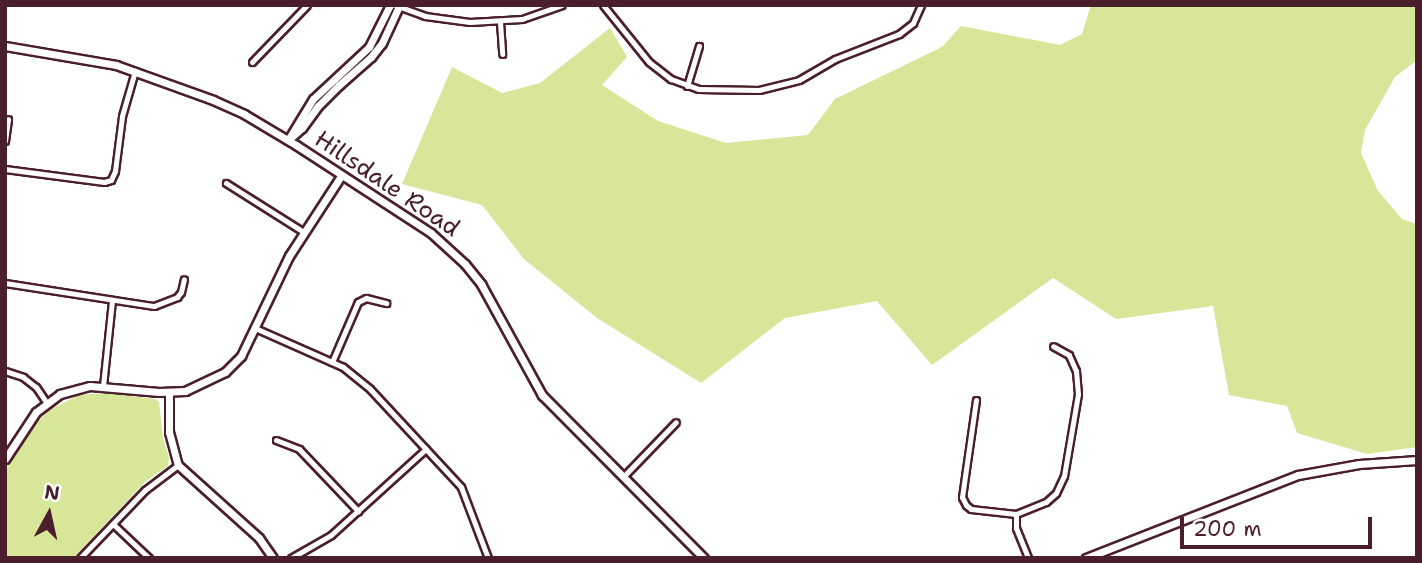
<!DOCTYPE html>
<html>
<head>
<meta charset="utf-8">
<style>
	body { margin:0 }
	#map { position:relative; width:1422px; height:563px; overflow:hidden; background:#fff; font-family:"Shantell Sans",sans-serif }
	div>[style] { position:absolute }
	.green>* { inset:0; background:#d7e699 }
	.roads { filter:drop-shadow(2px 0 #4a1f2b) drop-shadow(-2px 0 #4a1f2b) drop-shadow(0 2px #4a1f2b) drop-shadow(0 -2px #4a1f2b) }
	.street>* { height:5px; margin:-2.5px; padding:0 2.5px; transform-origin:2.5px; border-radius:2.5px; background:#fff }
	.secondary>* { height:7px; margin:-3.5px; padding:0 3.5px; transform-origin:3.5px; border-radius:3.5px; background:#fff }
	span { translate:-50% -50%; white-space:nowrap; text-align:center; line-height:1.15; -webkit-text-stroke:5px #fff; paint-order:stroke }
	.street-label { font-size:24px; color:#4a1f2b }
	.frame { position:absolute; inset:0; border:7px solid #4a1f2b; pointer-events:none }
	.north { position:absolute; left:14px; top:479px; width:70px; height:70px; -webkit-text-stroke:5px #fff; paint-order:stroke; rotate:8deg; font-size:19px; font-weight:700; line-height:28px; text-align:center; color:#4a1f2b }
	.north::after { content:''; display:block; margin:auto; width:24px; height:32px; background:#4a1f2b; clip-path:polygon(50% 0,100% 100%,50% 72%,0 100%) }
	.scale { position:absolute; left:1180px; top:517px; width:192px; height:32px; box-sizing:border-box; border:4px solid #4a1f2b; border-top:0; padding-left:9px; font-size:21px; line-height:24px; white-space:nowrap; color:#4a1f2b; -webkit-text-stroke:5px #fff; paint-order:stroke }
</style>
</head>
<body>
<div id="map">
	<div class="green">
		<div style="clip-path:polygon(1091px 5px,1417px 5px,1417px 60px,1395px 77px,1365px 130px,1361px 153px,1378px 191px,1402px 219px,1417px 224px,1417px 447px,1367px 454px,1297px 433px,1287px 406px,1229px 395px,1213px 306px,1116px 319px,1053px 278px,932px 365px,877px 301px,785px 318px,701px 383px,597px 318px,524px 259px,482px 205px,402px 184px,452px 67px,502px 93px,540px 83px,610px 28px,627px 57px,602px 85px,658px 121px,726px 143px,808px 135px,835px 99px,942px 47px,961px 26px,1060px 45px,1082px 34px)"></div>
		<div style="clip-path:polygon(105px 393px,155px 399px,159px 402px,163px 438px,169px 458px,168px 466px,146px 481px,73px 558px,5px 558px,5px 471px,34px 425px,49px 410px,79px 395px)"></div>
	</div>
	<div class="roads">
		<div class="street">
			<div style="left:395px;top:5px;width:32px;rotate:20deg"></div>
			<div style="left:425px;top:16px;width:45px;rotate:7.6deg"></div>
			<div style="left:470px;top:22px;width:52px;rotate:-3.3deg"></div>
			<div style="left:522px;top:19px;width:42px;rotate:-19.3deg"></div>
			<div style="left:603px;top:5px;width:73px;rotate:51.1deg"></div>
			<div style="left:649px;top:62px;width:28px;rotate:38deg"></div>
			<div style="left:671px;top:79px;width:29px;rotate:20deg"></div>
			<div style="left:698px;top:89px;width:61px;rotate:0.9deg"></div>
			<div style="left:759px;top:90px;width:41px;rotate:-14deg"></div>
			<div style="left:799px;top:80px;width:42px;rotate:-30.3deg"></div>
			<div style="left:835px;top:59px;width:69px;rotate:-21.3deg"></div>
			<div style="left:899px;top:34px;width:18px;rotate:-38deg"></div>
			<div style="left:913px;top:23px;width:20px;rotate:-66deg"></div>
			<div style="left:500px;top:22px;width:32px;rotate:86deg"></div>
			<div style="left:252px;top:62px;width:79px;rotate:-46deg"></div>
			<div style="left:687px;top:86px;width:42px;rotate:-73.3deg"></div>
			<div style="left:5px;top:141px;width:22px;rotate:-82deg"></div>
			<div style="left:5px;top:169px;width:100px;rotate:7.5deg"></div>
			<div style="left:104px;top:182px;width:7px;rotate:-16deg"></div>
			<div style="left:111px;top:180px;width:10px;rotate:-66deg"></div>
			<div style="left:115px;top:171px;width:55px;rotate:-82.7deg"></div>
			<div style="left:122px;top:116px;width:47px;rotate:-73.9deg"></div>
			<div style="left:226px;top:183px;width:93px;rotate:32.3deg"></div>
			<div style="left:5px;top:283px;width:151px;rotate:8.8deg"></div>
			<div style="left:154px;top:306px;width:25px;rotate:-21deg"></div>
			<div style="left:177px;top:297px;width:6px;rotate:-51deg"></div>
			<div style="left:181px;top:292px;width:13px;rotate:-77deg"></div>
			<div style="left:255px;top:328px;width:96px;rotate:23.9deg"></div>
			<div style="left:343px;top:367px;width:35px;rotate:39deg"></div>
			<div style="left:370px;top:389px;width:134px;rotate:47.1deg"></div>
			<div style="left:461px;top:487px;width:76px;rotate:69.2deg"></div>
			<div style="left:332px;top:362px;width:65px;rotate:-66.6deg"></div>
			<div style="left:358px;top:302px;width:9px;rotate:-27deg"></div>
			<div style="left:366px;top:298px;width:21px;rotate:14deg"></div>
			<div style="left:5px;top:371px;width:19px;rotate:18deg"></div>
			<div style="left:23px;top:377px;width:16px;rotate:38deg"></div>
			<div style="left:36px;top:387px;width:18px;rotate:56deg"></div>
			<div style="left:103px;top:386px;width:85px;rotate:-84deg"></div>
			<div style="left:976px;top:400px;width:98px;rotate:98.2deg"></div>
			<div style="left:962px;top:497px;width:9px;rotate:63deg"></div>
			<div style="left:966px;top:505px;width:6px;rotate:39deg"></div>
			<div style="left:971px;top:509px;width:45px;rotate:6.3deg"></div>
			<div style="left:1016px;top:514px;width:32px;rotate:-22deg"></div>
			<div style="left:1046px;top:502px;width:13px;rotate:-42deg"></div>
			<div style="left:1056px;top:493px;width:19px;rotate:-65deg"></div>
			<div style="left:1064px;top:476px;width:83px;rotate:-80.3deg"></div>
			<div style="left:1078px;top:394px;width:23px;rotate:-95deg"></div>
			<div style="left:1076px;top:371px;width:17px;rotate:-114deg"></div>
			<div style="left:1069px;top:355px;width:18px;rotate:-151deg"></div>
			<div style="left:276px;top:440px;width:25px;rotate:21deg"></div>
			<div style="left:299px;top:449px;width:86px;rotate:46.4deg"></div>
			<div style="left:623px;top:477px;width:76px;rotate:-46.1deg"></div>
			<div style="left:1016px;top:514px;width:14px;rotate:90deg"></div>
			<div style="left:1016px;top:528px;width:32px;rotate:68deg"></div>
			<div style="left:113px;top:524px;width:50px;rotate:43.4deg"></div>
			<div style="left:80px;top:558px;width:94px;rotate:-46.3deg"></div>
			<div style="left:145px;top:490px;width:41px;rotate:-37.1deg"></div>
			<div style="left:291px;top:558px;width:46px;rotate:-29.9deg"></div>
			<div style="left:331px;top:535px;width:128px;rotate:-42.2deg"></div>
		</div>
		<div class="secondary">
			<div style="left:390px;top:5px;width:47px;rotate:116.6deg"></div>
			<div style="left:369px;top:47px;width:76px;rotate:137.1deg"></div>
			<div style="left:313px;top:99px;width:48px;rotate:121.4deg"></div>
			<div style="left:288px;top:140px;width:18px;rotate:-41deg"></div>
			<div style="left:302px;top:128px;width:27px;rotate:-54deg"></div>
			<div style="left:318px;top:106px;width:30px;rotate:-45deg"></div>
			<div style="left:339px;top:85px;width:43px;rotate:-41.2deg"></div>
			<div style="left:371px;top:57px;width:18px;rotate:-52deg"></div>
			<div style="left:382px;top:43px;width:41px;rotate:-65.3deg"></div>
			<div style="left:5px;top:46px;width:113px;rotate:9.7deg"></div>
			<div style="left:116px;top:65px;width:103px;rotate:19.8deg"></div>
			<div style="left:213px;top:100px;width:34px;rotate:24deg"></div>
			<div style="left:244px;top:114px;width:61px;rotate:30.8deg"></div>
			<div style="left:296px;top:145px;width:161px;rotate:33.1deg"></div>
			<div style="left:431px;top:233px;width:46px;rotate:42.4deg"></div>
			<div style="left:465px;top:264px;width:26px;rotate:51deg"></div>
			<div style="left:481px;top:284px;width:127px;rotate:61.2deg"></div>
			<div style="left:542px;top:395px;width:230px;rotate:45.2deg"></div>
			<div style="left:169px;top:393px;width:39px;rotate:90deg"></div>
			<div style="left:169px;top:432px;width:34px;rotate:75deg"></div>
			<div style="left:178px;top:465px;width:109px;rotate:42deg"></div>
			<div style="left:259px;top:538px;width:24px;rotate:55deg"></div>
			<div style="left:5px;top:459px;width:56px;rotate:-56.6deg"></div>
			<div style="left:36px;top:412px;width:30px;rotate:-37deg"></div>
			<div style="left:60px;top:394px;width:31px;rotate:-15deg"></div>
			<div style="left:90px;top:386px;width:69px;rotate:5deg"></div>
			<div style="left:159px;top:392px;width:26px;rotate:-2deg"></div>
			<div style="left:185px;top:391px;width:44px;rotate:-25.4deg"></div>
			<div style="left:225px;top:372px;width:23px;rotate:-45deg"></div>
			<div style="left:241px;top:356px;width:111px;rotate:-64.4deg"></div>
			<div style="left:289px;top:256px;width:95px;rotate:-57deg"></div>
			<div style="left:1086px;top:558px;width:228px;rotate:-21.4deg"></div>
			<div style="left:1298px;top:475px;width:62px;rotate:-10.2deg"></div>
			<div style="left:1359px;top:464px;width:58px;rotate:-3.9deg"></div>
		</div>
	</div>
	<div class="street-label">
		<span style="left:387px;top:184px;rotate:34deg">Hillsdale Road</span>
	</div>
	<div class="frame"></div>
	<div class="north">N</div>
	<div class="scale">200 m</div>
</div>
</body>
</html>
